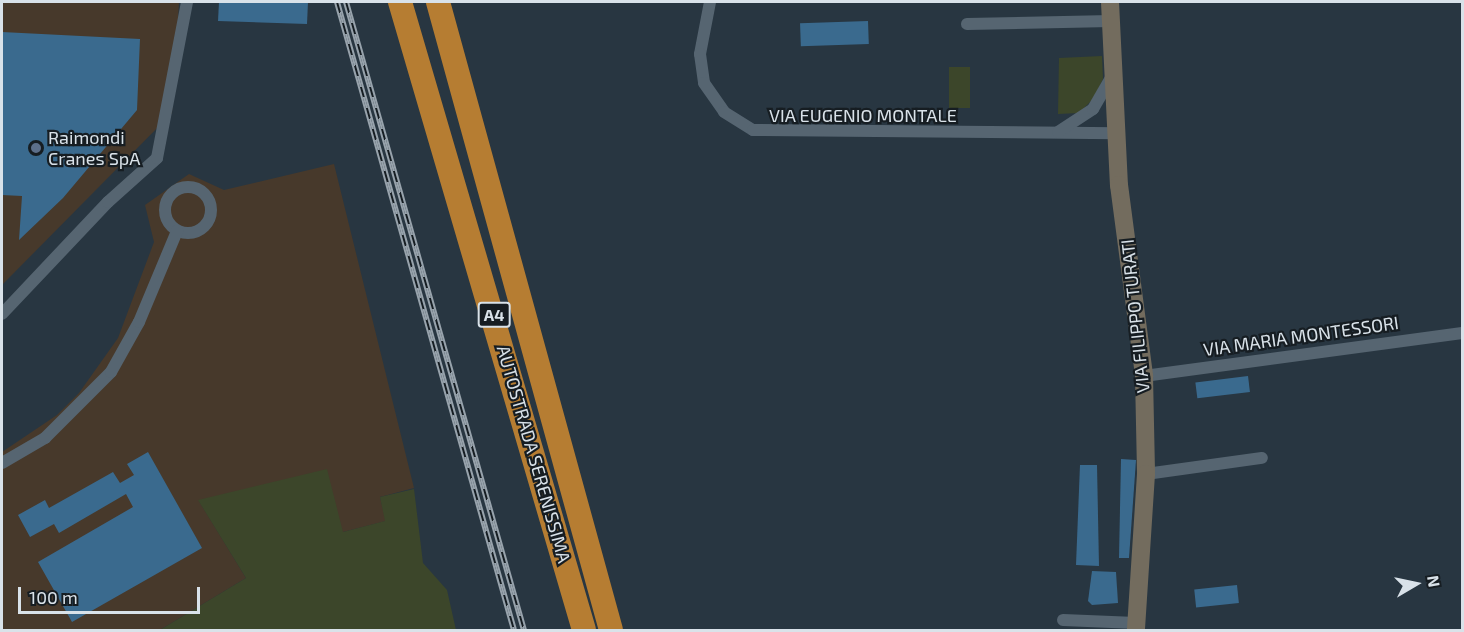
<!DOCTYPE html>
<html>
<head>
<meta charset="utf-8">
<style>
	body { margin:0 }
	#map { position:relative; width:1464px; height:632px; overflow:hidden; background:#283641; font-family:"Exo 2",sans-serif }
	div>[style] { position:absolute }
	.industrial>* { inset:0; background:#47392b }
	.green>* { inset:0; background:#3c462a; transform-origin:0 0 }
	.building>* { inset:0; background:#3a6a8e; transform-origin:0 0 }
	.street>* { height:12px; margin:-6px; padding:0 6px; transform-origin:6px; border-radius:6px; background:#566571 }
	.street>.ring { margin:-6px; padding:0; box-sizing:content-box; background:none; border:12px solid #566571; border-radius:50% }
	.secondary>* { height:18px; margin:-9px; padding:0 9px; transform-origin:9px; border-radius:9px; background:#736c5e }
	.highway>* { height:24px; margin:-12px; padding:0 12px; transform-origin:12px; border-radius:12px; background:#b67d32 }
	.rail>* { height:6px; margin-top:-3px; transform-origin:0; background:repeating-linear-gradient(90deg,#161d22 0 11px,#98a3ac 0 22px); box-sizing:border-box; border-block:2px solid #98a3ac }
	.dots>* { width:16px; height:16px; translate:-50% -50%; box-sizing:border-box; border:3px solid #161d22; border-radius:50% }
	span { translate:-50% -50%; white-space:nowrap; text-align:center; line-height:1.15; -webkit-text-stroke:4.5px #161d22; paint-order:stroke }
	.shield-label span { padding:2px 4px; background:#161d22; border:2px solid; border-radius:4px; -webkit-text-stroke-width:0 }
	.shield-label { font-size:16px; color:#d9e2e9; font-weight:700 }
	.street-label { font-size:18px; color:#d9e2e9 }
	.poi-label { font-size:18px; color:#d9e2e9 }
	.left { translate:0 -50%; text-align:left }
	.frame { position:absolute; inset:0; border:3px solid #d9e2e9; pointer-events:none }
	.north { position:absolute; left:1386px; top:554px; width:60px; height:60px; -webkit-text-stroke:4px #161d22; paint-order:stroke; rotate:81deg; font-size:16px; font-weight:700; line-height:24px; text-align:center; color:#d9e2e9 }
	.north::after { content:''; display:block; margin:auto; width:21px; height:27px; background:#d9e2e9; clip-path:polygon(50% 0,100% 100%,50% 72%,0 100%) }
	.scale { position:absolute; left:18px; top:587px; width:182px; height:27px; box-sizing:border-box; border:3px solid #d9e2e9; border-top:0; padding-left:8px; font-size:18px; line-height:21px; white-space:nowrap; color:#d9e2e9; -webkit-text-stroke:4px #161d22; paint-order:stroke }
</style>
</head>
<body>
<div id="map">
	<div class="industrial">
		<div style="clip-path:polygon(2px 2px,179px 2px,172px 113px,2px 285px)"></div>
		<div style="clip-path:polygon(334px 164px,414px 488px,380px 497px,386px 521px,343px 532px,199px 501px,246px 578px,160px 630px,2px 630px,2px 452px,57px 415px,79px 393px,118px 338px,154px 242px,145px 205px,189px 174px,224px 190px)"></div>
	</div>
	<div class="green">
		<div style="clip-path:polygon(1102px 56px,1103px 79px,1094px 98px,1079px 113px,1058px 114px,1059px 58px)"></div>
		<div style="left:949px;top:67px;width:21px;height:41px"></div>
		<div style="clip-path:polygon(327px 469px,343px 532px,385px 521px,380px 497px,414px 489px,423px 563px,447px 590px,456px 630px,160px 630px,246px 578px,198px 500px)"></div>
	</div>
	<div class="building">
		<div style="clip-path:polygon(219px 2px,308px 2px,307px 24px,218px 21px)"></div>
		<div style="left:868px;top:21px;width:23px;height:68px;rotate:88deg"></div>
		<div style="clip-path:polygon(2px 32px,140px 39px,137px 110px,63px 198px,19px 240px,22px 196px,2px 195px)"></div>
		<div style="left:1248px;top:376px;width:16px;height:53px;rotate:83deg"></div>
		<div style="clip-path:polygon(148px 452px,202px 548px,72px 622px,38px 562px,133px 507px,126px 494px,59px 533px,54px 524px,30px 537px,18px 515px,45px 500px,49px 508px,113px 472px,120px 483px,134px 475px,127px 464px)"></div>
		<div style="clip-path:polygon(1121px 459px,1136px 460px,1129px 558px,1119px 558px)"></div>
		<div style="clip-path:polygon(1080px 465px,1097px 465px,1099px 566px,1076px 565px)"></div>
		<div style="clip-path:polygon(1092px 571px,1116px 572px,1118px 603px,1092px 605px,1088px 601px)"></div>
		<div style="left:1237px;top:585px;width:18px;height:43px;rotate:84deg"></div>
	</div>
	<div class="street">
		<div style="left:710px;top:2px;width:53px;rotate:100.9deg"></div>
		<div style="left:700px;top:54px;width:29px;rotate:82deg"></div>
		<div style="left:704px;top:83px;width:35px;rotate:55deg"></div>
		<div style="left:724px;top:112px;width:34px;rotate:32deg"></div>
		<div style="left:753px;top:130px;width:364px;rotate:0.5deg"></div>
		<div style="left:967px;top:24px;width:144px;rotate:-1.2deg"></div>
		<div style="left:1058px;top:132px;width:42px;rotate:-33.3deg"></div>
		<div style="left:1093px;top:109px;width:36px;rotate:-60deg"></div>
		<div class="ring" style="left:165px;top:187px;width:34px;height:34px"></div>
		<div style="left:2px;top:314px;width:154px;rotate:-46.6deg"></div>
		<div style="left:108px;top:202px;width:66px;rotate:-41.9deg"></div>
		<div style="left:157px;top:158px;width:159px;rotate:-79.1deg"></div>
		<div style="left:1144px;top:376px;width:321px;rotate:-7.7deg"></div>
		<div style="left:2px;top:463px;width:50px;rotate:-30.2deg"></div>
		<div style="left:45px;top:438px;width:93px;rotate:-45deg"></div>
		<div style="left:111px;top:372px;width:57px;rotate:-60.8deg"></div>
		<div style="left:139px;top:322px;width:99px;rotate:-67.3deg"></div>
		<div style="left:1146px;top:474px;width:117px;rotate:-7.9deg"></div>
		<div style="left:1063px;top:620px;width:73px;rotate:2.4deg"></div>
	</div>
	<div class="secondary">
		<div style="left:1110px;top:2px;width:183px;rotate:87.2deg"></div>
		<div style="left:1119px;top:185px;width:193px;rotate:82.5deg"></div>
		<div style="left:1144px;top:376px;width:98px;rotate:88.8deg"></div>
		<div style="left:1146px;top:474px;width:156px;rotate:93.7deg"></div>
	</div>
	<div class="highway">
		<div style="left:400px;top:2px;width:654px;rotate:73.67deg"></div>
		<div style="left:438px;top:2px;width:651px;rotate:74.6deg"></div>
	</div>
	<div class="rail">
		<div style="left:337px;top:2px;width:652px;rotate:74.26deg"></div>
		<div style="left:346px;top:2px;width:653px;rotate:74.18deg"></div>
	</div>
	<div class="dots">
		<div style="left:36px;top:148px;background:#5c6f8a"></div>
	</div>
	<div class="shield-label">
		<span style="left:494px;top:315px">A4</span>
	</div>
	<div class="street-label">
		<span style="left:863px;top:115px">VIA EUGENIO MONTALE</span>
		<span style="left:1135px;top:316px;rotate:-96deg">VIA FILIPPO TURATI</span>
		<span style="left:1301px;top:336px;rotate:-8deg">VIA MARIA MONTESSORI</span>
		<span style="left:534px;top:454px;rotate:74deg">AUTOSTRADA SERENISSIMA</span>
	</div>
	<div class="poi-label">
		<span class="left" style="left:48px;top:148px">Raimondi<br>Cranes SpA</span>
	</div>
	<div class="frame"></div>
	<div class="north">N</div>
	<div class="scale">100 m</div>
</div>
</body>
</html>
